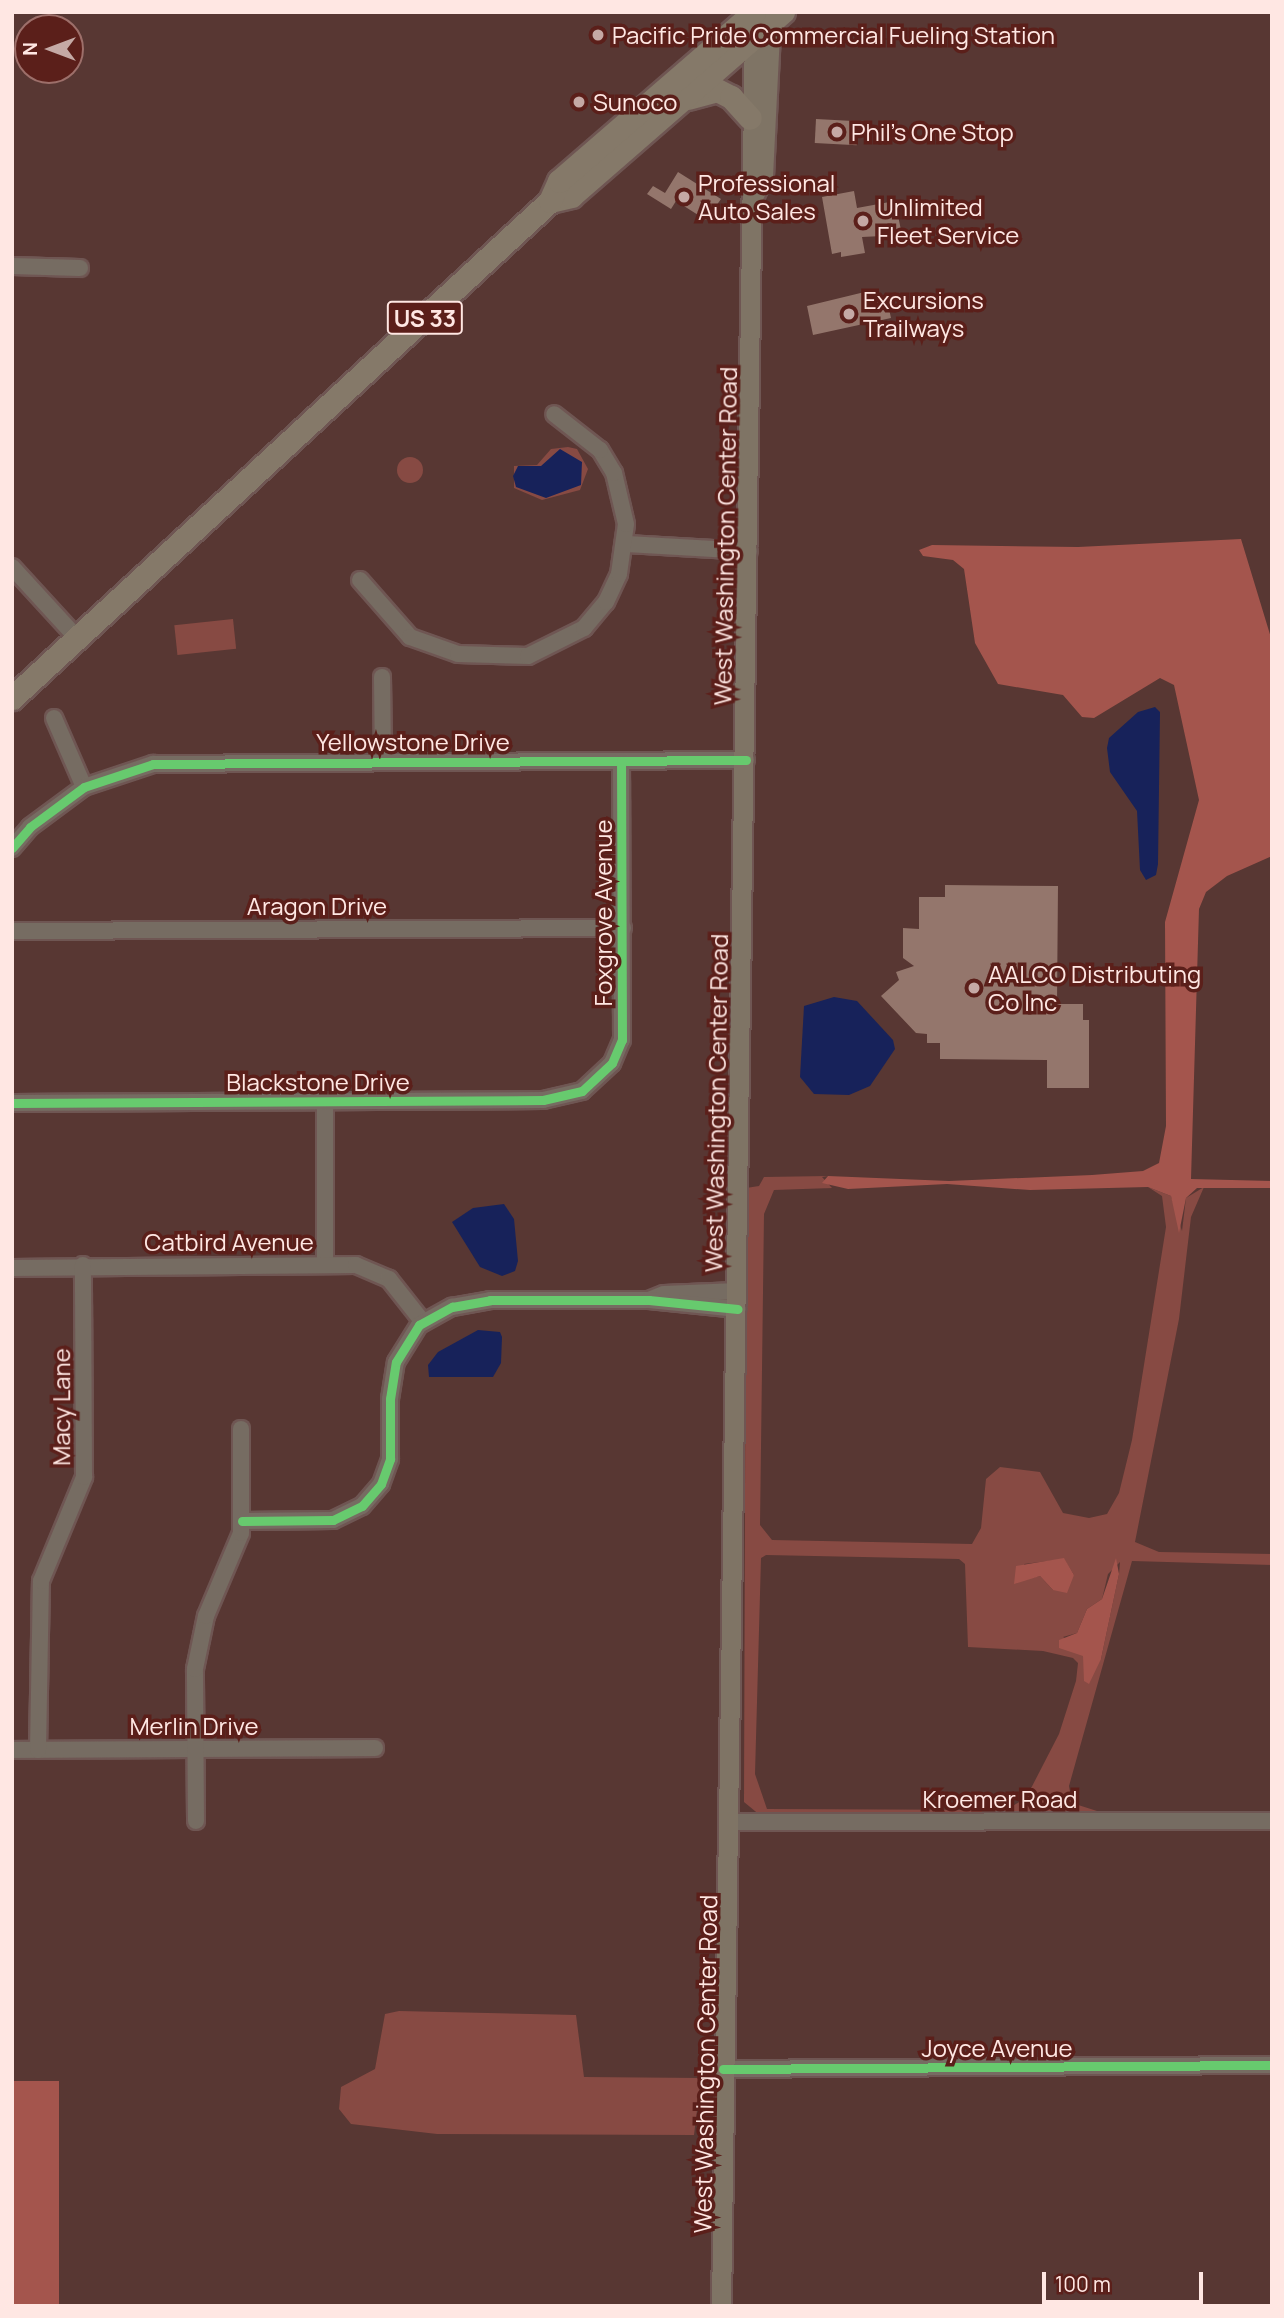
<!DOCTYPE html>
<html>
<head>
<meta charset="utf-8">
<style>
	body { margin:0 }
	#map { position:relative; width:1284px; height:2318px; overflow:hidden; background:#583733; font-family:Manrope,sans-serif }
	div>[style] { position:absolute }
	.green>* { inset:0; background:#874a43; transform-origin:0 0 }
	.round { border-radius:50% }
	.forest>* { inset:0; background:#a4554d; transform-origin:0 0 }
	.water>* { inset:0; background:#17225a }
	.building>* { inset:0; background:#94766c; transform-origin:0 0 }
	.roads { filter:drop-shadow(2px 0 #6f5653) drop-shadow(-2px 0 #6f5653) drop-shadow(0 2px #6f5653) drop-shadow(0 -2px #6f5653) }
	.minor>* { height:16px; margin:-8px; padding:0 8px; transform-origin:8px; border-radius:8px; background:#766c62 }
	.major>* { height:19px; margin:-9.5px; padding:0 9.5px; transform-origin:9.5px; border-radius:9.5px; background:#7f7465 }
	.highway>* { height:23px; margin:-11.5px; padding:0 11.5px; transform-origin:11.5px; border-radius:11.5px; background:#857969 }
	.cycleway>* { height:9px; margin:-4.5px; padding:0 4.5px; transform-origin:4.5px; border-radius:4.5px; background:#67ca6e }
	.dots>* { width:19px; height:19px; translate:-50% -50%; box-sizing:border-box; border:4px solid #5b1f1a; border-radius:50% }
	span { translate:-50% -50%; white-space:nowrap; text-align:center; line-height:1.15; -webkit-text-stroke:7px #5b1f1a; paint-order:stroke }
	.shield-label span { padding:2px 5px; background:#5b1f1a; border:2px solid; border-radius:5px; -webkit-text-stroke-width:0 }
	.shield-label { font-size:23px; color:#ffe7e3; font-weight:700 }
	.poi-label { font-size:24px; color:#ffe7e3 }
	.left { translate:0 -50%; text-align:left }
	.street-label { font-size:24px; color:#ffe7e3 }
	.frame { position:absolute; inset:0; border:14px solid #ffe7e3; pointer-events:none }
	.north { position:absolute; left:14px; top:14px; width:70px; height:70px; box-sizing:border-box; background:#5b1f1a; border:2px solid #9d6f6a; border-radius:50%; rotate:270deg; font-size:19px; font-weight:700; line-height:28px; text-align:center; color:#ffe7e3 }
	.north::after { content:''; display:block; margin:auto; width:24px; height:32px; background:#c5a9a5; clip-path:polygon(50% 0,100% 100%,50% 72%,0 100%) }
	.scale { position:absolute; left:1042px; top:2272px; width:161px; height:32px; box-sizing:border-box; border:4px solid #ffe7e3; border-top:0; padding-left:9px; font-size:21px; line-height:24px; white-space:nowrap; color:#ffe7e3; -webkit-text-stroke:5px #5b1f1a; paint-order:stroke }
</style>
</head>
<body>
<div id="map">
	<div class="green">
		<div style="clip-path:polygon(568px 447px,577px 449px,588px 469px,580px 490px,542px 500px,514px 488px,514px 466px,537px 465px,551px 449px)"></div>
		<div class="round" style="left:397px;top:457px;width:26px;height:26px"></div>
		<div style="left:233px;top:619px;width:30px;height:59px;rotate:84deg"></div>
		<div style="clip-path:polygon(evenodd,828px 1176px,822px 1177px,832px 1188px,774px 1190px,764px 1214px,760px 1525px,772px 1540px,972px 1544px,981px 1528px,986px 1479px,1000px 1467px,1040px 1472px,1063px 1513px,1089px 1518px,1107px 1514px,1119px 1493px,1132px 1440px,1166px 1227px,1162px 1196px,1148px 1187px,1171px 1196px,1182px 1231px,1186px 1198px,1204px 1187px,1191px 1217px,1179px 1319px,1135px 1542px,1159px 1552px,1272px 1554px,1272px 1565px,1132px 1561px,1069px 1786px,1072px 1803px,1097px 1811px,1272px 1811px,1272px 1815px,761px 1816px,744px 1802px,746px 1188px,759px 1186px,764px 1177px,828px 1176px,766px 1555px,959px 1559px,965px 1564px,968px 1647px,1043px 1651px,1073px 1658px,1078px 1663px,1076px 1681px,1059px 1734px,1026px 1798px,1006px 1810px,767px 1809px,755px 1774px,761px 1558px,766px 1555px,828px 1176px,1064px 1559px,1074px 1575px,1053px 1590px,1040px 1576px,1031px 1578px,1024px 1564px,1064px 1559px,828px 1176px,1120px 1562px,1119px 1574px,1101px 1659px,1063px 1637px,1077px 1633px,1087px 1609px,1102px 1599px,1108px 1574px,1120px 1562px)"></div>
		<div style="clip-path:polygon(399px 2011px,576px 2015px,584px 2077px,701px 2078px,694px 2135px,437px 2134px,351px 2124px,339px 2109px,341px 2087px,375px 2069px,385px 2014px)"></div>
	</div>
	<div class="forest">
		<div style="clip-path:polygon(1241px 539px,1272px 641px,1272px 856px,1227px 876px,1206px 892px,1199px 909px,1191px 1179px,1272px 1181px,1272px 1188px,1197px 1188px,1186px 1198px,1179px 1233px,1171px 1196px,1148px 1187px,1030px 1190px,947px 1184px,848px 1189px,822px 1183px,828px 1176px,949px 1181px,1092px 1175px,1143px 1171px,1159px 1163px,1166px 1126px,1165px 922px,1199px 800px,1174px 685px,1160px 678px,1094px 718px,1082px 717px,1063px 695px,998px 684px,975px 643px,964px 569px,953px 560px,923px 556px,919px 550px,932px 545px,1078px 547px)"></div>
		<div style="clip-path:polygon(1064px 1558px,1074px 1575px,1067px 1593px,1053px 1590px,1040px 1576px,1014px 1584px,1016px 1566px)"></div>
		<div style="clip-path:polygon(1116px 1558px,1119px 1574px,1101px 1659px,1089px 1684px,1084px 1681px,1083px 1656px,1059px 1648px,1059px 1640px,1077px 1633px,1087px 1609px,1102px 1599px)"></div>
		<div style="left:12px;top:2081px;width:47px;height:225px"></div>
	</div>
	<div class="water">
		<div style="clip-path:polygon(560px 449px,582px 462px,581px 485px,546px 498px,516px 487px,513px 476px,518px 466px,541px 466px)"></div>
		<div style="clip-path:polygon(1155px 707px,1160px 712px,1158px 864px,1156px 875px,1146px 880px,1140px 870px,1137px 811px,1110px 772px,1107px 748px,1109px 738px,1138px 712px)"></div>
		<div style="clip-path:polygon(834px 997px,857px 1001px,893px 1040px,895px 1049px,870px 1086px,849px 1095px,814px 1094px,800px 1077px,804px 1006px)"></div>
		<div style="clip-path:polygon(504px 1204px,514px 1219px,518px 1261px,515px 1271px,502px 1276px,480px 1267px,452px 1222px,473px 1208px)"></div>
		<div style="clip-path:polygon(478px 1330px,500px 1332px,502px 1337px,501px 1363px,493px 1377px,429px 1377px,428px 1365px,438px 1352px)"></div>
	</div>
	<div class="building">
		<div style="left:816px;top:119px;width:42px;height:24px;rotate:3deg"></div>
		<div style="clip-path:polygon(678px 172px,721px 199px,706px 220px,676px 201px,671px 209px,647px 194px,653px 186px,665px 193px)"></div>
		<div style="clip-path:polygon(854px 191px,857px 208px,895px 201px,902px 235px,862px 237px,865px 253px,841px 257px,841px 252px,832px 254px,822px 197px)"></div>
		<div style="clip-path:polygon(877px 289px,882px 310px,889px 309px,891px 318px,813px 335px,807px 306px)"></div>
		<div style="clip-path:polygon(945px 885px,1058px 886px,1057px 1004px,1083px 1004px,1083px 1020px,1089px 1020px,1089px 1088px,1047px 1088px,1047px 1060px,940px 1059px,940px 1043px,927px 1043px,927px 1034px,916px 1033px,881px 996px,899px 980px,896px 972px,914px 966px,903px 958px,903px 928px,919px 929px,919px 897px,945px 897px)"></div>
	</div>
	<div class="roads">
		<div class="minor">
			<div style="left:12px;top:266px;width:68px;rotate:1.7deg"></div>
			<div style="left:626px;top:544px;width:123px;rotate:3.3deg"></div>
			<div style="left:12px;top:567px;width:99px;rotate:47.5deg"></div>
			<div style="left:360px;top:580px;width:76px;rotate:48.7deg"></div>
			<div style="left:410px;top:637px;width:51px;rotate:19.5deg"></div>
			<div style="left:458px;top:654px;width:70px;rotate:1.6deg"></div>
			<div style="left:528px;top:656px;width:63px;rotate:-26.6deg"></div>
			<div style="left:584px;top:628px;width:34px;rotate:-50deg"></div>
			<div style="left:606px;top:602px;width:31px;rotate:-65deg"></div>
			<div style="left:619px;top:574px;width:50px;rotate:-82deg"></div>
			<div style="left:626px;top:524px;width:52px;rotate:-103.2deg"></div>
			<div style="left:614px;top:473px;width:27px;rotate:-121deg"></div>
			<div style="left:600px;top:450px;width:58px;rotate:-142deg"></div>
			<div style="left:382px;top:677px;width:85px;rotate:89.3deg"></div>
			<div style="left:54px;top:718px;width:75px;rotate:66.5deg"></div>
			<div style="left:12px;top:848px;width:28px;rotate:-49deg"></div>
			<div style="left:30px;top:827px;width:67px;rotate:-36.5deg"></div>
			<div style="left:84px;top:787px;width:73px;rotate:-18.4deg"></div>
			<div style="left:153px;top:764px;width:593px;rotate:-0.39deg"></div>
			<div style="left:12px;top:931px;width:611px;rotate:-0.28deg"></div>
			<div style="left:325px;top:1101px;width:163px;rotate:90deg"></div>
			<div style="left:12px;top:1103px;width:531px;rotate:-0.32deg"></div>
			<div style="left:543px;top:1100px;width:40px;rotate:-13deg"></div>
			<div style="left:582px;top:1091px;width:41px;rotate:-43deg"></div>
			<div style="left:612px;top:1063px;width:25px;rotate:-67deg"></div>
			<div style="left:622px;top:1040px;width:279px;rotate:-90.2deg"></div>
			<div style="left:12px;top:1268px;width:344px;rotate:-0.5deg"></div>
			<div style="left:356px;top:1265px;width:36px;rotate:23deg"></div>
			<div style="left:389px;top:1279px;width:55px;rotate:51.7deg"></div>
			<div style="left:649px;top:1300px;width:16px;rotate:-22deg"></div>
			<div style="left:664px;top:1294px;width:73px;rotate:-2.4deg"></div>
			<div style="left:242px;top:1521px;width:91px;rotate:-0.6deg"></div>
			<div style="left:333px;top:1520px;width:32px;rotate:-26deg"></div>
			<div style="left:362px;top:1506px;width:29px;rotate:-49deg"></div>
			<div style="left:381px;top:1484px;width:27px;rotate:-70deg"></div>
			<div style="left:390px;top:1459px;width:60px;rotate:-90deg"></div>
			<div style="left:390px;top:1399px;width:37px;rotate:-81deg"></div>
			<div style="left:396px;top:1362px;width:44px;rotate:-58.1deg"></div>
			<div style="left:419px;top:1325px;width:38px;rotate:-29deg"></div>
			<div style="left:452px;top:1307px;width:39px;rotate:-10deg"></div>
			<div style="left:490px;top:1300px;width:159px"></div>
			<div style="left:649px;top:1300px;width:89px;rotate:5.8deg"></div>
			<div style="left:12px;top:1750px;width:363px;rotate:-0.3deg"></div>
			<div style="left:38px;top:1750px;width:169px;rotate:-89deg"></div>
			<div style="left:41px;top:1581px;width:113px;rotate:-67.5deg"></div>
			<div style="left:84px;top:1477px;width:212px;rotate:-90.3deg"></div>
			<div style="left:196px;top:1821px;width:152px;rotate:-90.4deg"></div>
			<div style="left:195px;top:1669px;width:54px;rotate:-78.3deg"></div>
			<div style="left:206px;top:1616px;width:90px;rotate:-67.1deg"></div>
			<div style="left:241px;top:1533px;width:104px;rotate:-90deg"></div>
			<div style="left:728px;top:1822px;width:544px;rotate:-0.11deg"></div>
			<div style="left:723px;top:2069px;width:549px;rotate:-0.42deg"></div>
		</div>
		<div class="major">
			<div style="left:754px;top:195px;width:21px;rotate:-65deg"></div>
			<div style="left:763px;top:176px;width:163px;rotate:-87.2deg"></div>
			<div style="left:721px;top:2306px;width:2279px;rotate:-89.17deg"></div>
		</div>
		<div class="highway">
			<div style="left:688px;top:98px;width:30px;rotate:-15deg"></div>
			<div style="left:717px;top:90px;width:16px;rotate:27deg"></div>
			<div style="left:731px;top:97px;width:28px;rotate:48deg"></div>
			<div style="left:550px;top:201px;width:22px;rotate:-13deg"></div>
			<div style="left:571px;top:196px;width:281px;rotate:-41deg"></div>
			<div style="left:12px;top:698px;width:732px;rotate:-42.73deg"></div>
			<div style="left:550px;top:201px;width:22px;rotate:-66deg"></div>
			<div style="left:559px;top:181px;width:258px;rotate:-40.9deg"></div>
		</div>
	</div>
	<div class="cycleway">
		<div style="left:12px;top:848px;width:28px;rotate:-49deg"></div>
		<div style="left:30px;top:827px;width:67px;rotate:-36.5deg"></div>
		<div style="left:84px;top:787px;width:73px;rotate:-18.4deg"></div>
		<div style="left:153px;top:764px;width:593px;rotate:-0.39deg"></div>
		<div style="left:12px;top:1103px;width:531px;rotate:-0.32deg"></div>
		<div style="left:543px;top:1100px;width:40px;rotate:-13deg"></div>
		<div style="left:582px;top:1091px;width:41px;rotate:-43deg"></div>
		<div style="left:612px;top:1063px;width:25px;rotate:-67deg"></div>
		<div style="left:622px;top:1040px;width:279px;rotate:-90.2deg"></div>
		<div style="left:242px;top:1521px;width:91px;rotate:-0.6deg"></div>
		<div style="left:333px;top:1520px;width:32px;rotate:-26deg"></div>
		<div style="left:362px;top:1506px;width:29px;rotate:-49deg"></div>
		<div style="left:381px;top:1484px;width:27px;rotate:-70deg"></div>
		<div style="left:390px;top:1459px;width:60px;rotate:-90deg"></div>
		<div style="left:390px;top:1399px;width:37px;rotate:-81deg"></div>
		<div style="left:396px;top:1362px;width:44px;rotate:-58.1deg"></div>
		<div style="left:419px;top:1325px;width:38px;rotate:-29deg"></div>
		<div style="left:452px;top:1307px;width:39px;rotate:-10deg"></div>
		<div style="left:490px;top:1300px;width:159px"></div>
		<div style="left:649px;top:1300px;width:89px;rotate:5.8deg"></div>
		<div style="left:723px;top:2069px;width:549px;rotate:-0.42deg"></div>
	</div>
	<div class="dots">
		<div style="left:598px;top:35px;background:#c5a9a5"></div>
		<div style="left:579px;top:102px;background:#c5a9a5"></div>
		<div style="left:837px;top:132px;background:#c5a9a5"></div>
		<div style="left:684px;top:197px;background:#c5a9a5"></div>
		<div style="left:863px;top:221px;background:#c5a9a5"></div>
		<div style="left:849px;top:314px;background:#c5a9a5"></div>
		<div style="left:974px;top:988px;background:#c5a9a5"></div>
	</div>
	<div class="shield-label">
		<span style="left:425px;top:318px">US 33</span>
	</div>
	<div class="poi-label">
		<span class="left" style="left:612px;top:35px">Pacific Pride Commercial Fueling Station</span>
		<span class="left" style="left:593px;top:102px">Sunoco</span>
		<span class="left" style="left:851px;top:132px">Phil's One Stop</span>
		<span class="left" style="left:698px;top:197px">Professional<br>Auto Sales</span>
		<span class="left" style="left:877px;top:221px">Unlimited<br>Fleet Service</span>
		<span class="left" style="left:863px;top:314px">Excursions<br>Trailways</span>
		<span class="left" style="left:988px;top:988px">AALCO Distributing<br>Co Inc</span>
	</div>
	<div class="street-label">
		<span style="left:725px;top:536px;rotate:-89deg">West Washington Center Road</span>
		<span style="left:413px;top:742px">Yellowstone Drive</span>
		<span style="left:317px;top:906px">Aragon Drive</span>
		<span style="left:603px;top:913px;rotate:-90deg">Foxgrove Avenue</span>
		<span style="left:318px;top:1082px">Blackstone Drive</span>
		<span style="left:716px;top:1103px;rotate:-89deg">West Washington Center Road</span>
		<span style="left:229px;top:1242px">Catbird Avenue</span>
		<span style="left:61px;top:1407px;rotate:-90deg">Macy Lane</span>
		<span style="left:194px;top:1726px">Merlin Drive</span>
		<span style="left:1000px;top:1799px">Kroemer Road</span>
		<span style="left:997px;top:2048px">Joyce Avenue</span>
		<span style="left:705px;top:2064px;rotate:-89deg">West Washington Center Road</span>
	</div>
	<div class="frame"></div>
	<div class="north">N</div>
	<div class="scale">100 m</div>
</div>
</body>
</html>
